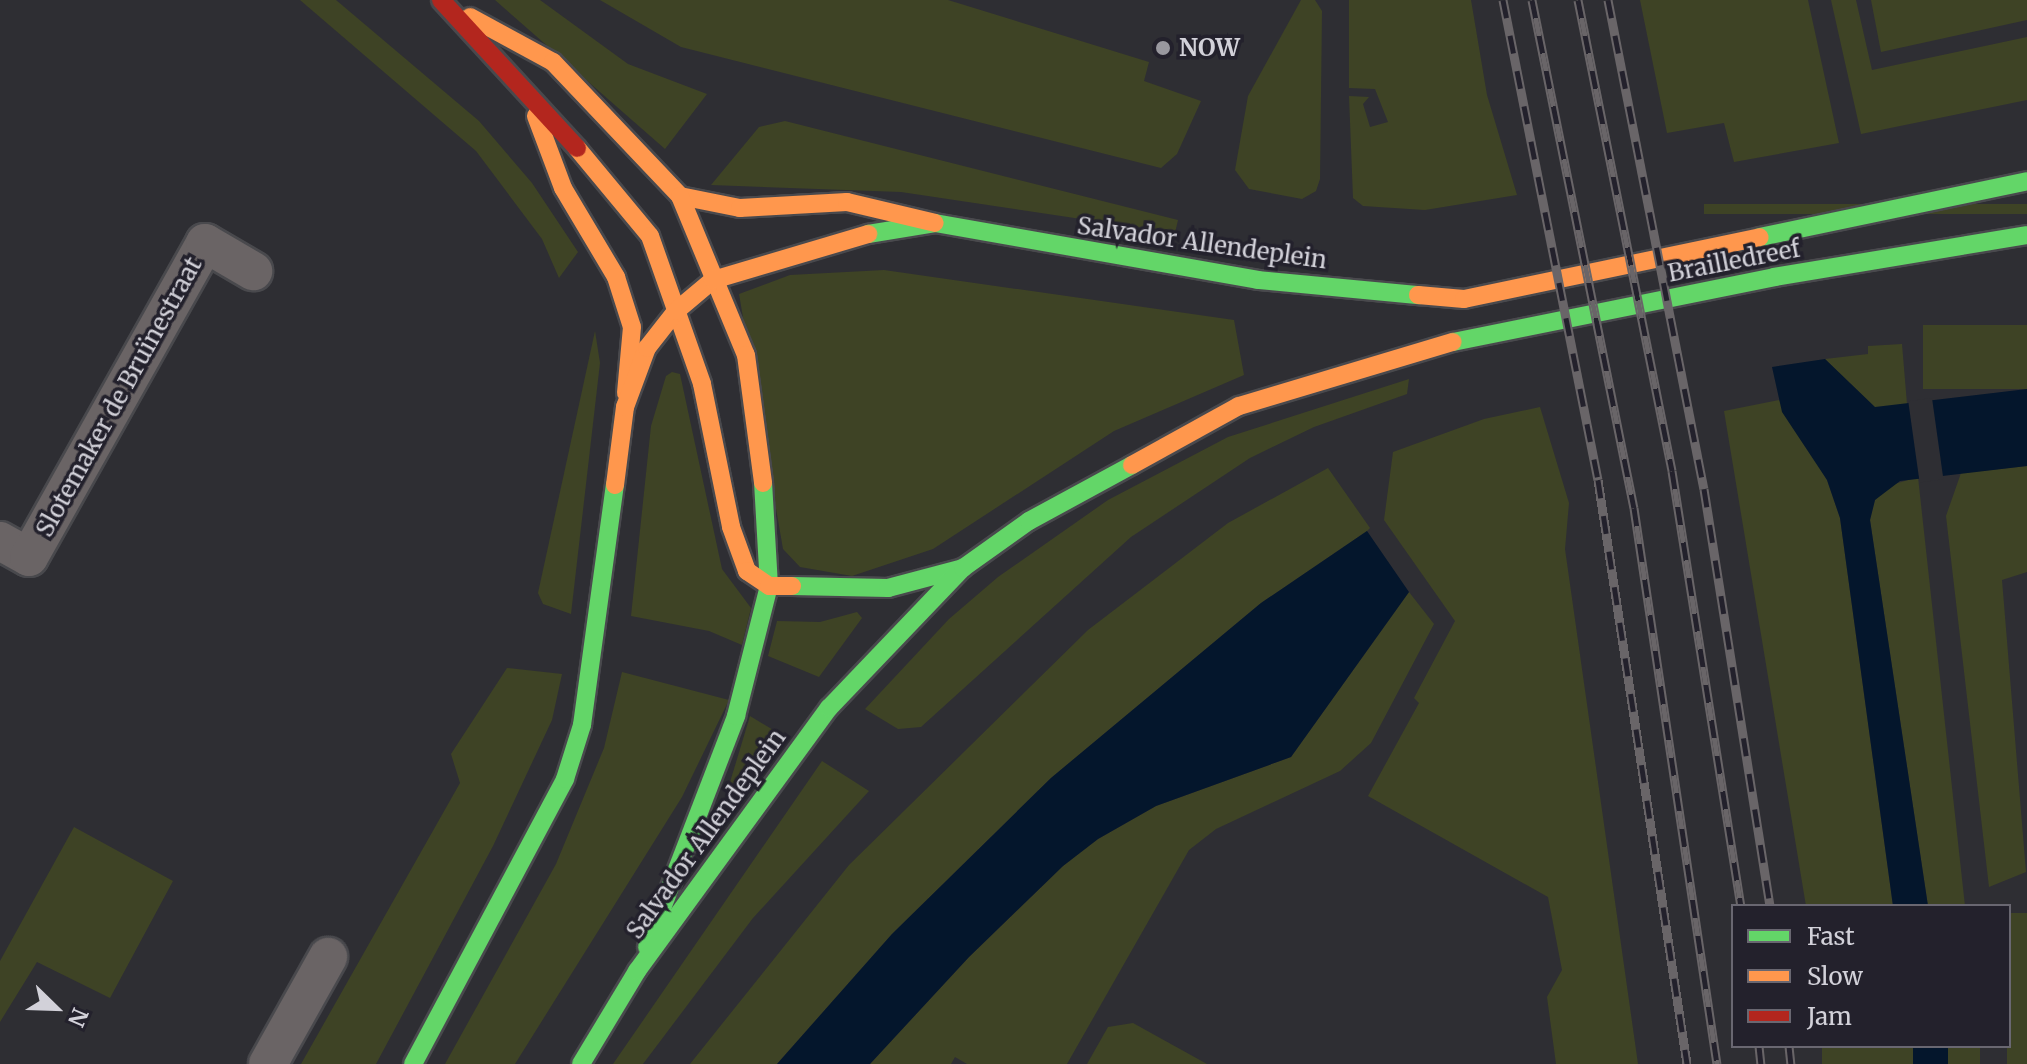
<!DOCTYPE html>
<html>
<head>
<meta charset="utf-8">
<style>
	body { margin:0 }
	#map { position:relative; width:2027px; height:1064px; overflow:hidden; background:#2e2e33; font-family:Merriweather,serif }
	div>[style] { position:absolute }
	.green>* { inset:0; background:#3e4325; transform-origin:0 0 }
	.water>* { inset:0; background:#04162c; transform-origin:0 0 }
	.pier>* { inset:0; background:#2e2e33; transform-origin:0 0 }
	.roads { filter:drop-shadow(2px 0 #49494d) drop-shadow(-2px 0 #49494d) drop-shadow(0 2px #49494d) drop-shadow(0 -2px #49494d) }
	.street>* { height:38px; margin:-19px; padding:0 19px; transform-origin:19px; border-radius:19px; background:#6a6465 }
	.fast>* { height:18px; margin:-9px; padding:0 9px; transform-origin:9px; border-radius:9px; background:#63d668 }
	.slow>* { height:18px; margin:-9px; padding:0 9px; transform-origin:9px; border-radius:9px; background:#ff974d }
	.jam>* { height:18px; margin:-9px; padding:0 9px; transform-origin:9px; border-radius:9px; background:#b3261e }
	.rail>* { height:9px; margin-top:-4.5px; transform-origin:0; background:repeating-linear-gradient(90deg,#23212c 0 18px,#696568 0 36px); box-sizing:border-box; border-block:2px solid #696568 }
	.dots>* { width:22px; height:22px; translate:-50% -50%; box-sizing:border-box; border:4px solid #23212c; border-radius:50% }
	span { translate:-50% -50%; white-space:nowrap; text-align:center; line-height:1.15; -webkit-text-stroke:7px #23212c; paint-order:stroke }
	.poi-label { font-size:24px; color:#d2d1d9; font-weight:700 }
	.left { translate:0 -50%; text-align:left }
	.street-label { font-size:24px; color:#d2d1d9 }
	.legend { position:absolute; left:1731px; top:904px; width:280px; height:144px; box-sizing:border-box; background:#23212c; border:2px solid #696771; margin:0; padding:10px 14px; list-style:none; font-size:24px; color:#d2d1d9 }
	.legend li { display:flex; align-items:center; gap:16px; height:40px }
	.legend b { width:40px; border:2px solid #696771 }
	.north { position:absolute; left:16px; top:968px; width:80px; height:80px; -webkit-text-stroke:6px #23212c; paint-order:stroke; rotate:113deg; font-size:22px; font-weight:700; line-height:32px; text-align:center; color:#d2d1d9 }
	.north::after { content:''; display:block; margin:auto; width:28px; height:36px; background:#d2d1d9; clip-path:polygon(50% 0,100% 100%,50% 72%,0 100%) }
</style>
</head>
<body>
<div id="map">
	<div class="green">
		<div style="clip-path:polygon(300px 0,336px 0,479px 121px,532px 183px,578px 252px,559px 278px,542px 239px,476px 151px)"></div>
		<div style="clip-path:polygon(495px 0,540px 0,628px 64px,707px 94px,665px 149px)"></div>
		<div style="clip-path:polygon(600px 0,948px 0,1149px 62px,1144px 81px,1201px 101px,1177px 154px,1161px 168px,681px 47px)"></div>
		<div style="clip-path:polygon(1301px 0,1315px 0,1322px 11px,1320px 179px,1316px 191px,1302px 199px,1249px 189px,1235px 170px,1248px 96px)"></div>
		<div style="clip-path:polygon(1349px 0,1471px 0,1487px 95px,1517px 195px,1425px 210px,1363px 206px,1353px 198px,1349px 96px,1369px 97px,1363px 104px,1370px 127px,1388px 122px,1375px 89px,1349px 88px)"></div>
		<div style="clip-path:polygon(1640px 0,1808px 0,1839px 143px,1734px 162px,1724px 123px,1667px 133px)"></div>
		<div style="clip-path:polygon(1831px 0,1856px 0,1872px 70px,2027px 37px,2027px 100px,1861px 134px)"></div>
		<div style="clip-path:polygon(1871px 0,2027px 0,2027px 20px,1881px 52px)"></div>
		<div style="clip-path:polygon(785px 121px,1178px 220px,1175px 233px,901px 192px,711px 185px,759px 127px)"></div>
		<div style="left:2027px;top:204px;width:10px;height:323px;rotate:90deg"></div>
		<div style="clip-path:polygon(884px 270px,1234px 320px,1244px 375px,1114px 431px,933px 549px,852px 576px,800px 567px,783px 549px,739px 294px,790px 275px)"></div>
		<div style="left:2027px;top:325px;width:64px;height:104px;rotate:90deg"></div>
		<div style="clip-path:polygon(595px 331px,600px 363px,571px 614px,543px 604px,538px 593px)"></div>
		<div style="clip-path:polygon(1902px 344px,1907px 404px,1875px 408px,1825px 359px,1868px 354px,1868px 346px)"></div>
		<div style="clip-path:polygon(672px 372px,680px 374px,722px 569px,751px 608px,742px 645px,709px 631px,631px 616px,651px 426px,666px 376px)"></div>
		<div style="clip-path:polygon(1409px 379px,1407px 394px,1314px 427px,1250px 458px,1131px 537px,921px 727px,898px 729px,865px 709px,949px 619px,998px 577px,1108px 500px,1228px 437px)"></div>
		<div style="clip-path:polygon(1779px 400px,1827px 480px,1840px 518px,1893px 906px,1806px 906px,1724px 411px)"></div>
		<div style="clip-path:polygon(1540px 407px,1569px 503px,1565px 549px,1638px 1064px,1556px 1064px,1547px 997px,1562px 970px,1548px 897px,1368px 796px,1419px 703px,1414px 698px,1455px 621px,1384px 520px,1393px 452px,1484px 419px)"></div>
		<div style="clip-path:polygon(2027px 466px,2027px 572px,2002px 580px,2026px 872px,1989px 887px,1946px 516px,1961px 473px)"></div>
		<div style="clip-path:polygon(1328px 468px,1370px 528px,1367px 531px,1261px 603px,1051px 778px,892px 934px,777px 1064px,690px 1064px,849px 865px,1088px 630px,1228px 523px)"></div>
		<div style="clip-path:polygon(1918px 477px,1965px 906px,1928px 906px,1870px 520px,1875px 500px,1888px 486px)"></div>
		<div style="clip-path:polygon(1409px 592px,1434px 624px,1371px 743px,1340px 771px,1216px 829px,1189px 850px,1067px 1064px,967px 1064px,955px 1057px,951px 1064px,870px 1064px,969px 957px,1063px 866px,1098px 839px,1156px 806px,1291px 757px)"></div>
		<div style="clip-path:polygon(857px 612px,862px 618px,819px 677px,768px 656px,777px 621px,820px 622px)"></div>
		<div style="clip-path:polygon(507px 668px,562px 674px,552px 720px,493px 846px,376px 1064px,301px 1064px,460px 783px,451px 754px)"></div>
		<div style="clip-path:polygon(622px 672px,729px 700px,682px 797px,515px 1064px,445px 1064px,556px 864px,604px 748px)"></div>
		<div style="clip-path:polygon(750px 716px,775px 731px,724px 802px)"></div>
		<div style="clip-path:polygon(822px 761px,869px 791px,753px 918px,643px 1064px,613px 1064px)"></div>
		<div style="clip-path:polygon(74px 827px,173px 881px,110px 998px,37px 962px,0 1022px,0 961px)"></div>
		<div style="left:2027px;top:913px;width:151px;height:20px;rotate:90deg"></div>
		<div style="clip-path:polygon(1133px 1023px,1207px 1064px,1087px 1064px,1108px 1027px)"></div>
		<div style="left:1822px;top:1046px;width:91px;height:18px"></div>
		<div style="left:1948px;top:1046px;width:32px;height:18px"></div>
	</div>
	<div class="water">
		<div style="clip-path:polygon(1825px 359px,1875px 407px,2027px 389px,2027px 466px,1900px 481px,1875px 500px,1870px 520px,1928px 906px,1893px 906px,1840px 518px,1827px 480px,1782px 412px,1772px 367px)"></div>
		<div style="clip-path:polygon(1367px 531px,1409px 592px,1291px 757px,1156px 806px,1098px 839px,1063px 866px,969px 957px,870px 1064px,777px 1064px,892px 934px,1051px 778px,1261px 603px)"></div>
		<div style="left:1913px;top:1046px;width:35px;height:18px"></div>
	</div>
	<div class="pier">
		<div style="left:1932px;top:398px;width:82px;height:24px;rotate:82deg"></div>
	</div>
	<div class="roads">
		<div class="street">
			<div style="left:0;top:541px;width:33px;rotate:29deg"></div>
			<div style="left:29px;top:557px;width:360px;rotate:-60.7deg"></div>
			<div style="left:205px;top:243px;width:56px;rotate:30.3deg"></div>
			<div style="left:268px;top:1064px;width:123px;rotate:-60.7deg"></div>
		</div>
		<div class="fast">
			<div style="left:868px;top:234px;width:68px;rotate:-9.3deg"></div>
			<div style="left:935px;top:223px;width:328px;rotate:10deg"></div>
			<div style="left:1258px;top:280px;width:161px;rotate:5.4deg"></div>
			<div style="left:1760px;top:237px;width:273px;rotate:-11.8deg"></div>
			<div style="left:1453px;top:342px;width:328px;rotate:-11.4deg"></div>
			<div style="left:1774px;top:277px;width:256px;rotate:-9.4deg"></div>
			<div style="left:792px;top:586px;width:96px;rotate:1.2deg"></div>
			<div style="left:888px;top:588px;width:78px;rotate:-14.9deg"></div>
			<div style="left:647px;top:947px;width:248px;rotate:-68.9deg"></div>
			<div style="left:736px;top:716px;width:134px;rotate:-75.8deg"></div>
			<div style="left:769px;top:586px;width:103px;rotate:-93.3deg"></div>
			<div style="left:413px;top:1064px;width:323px;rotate:-61.9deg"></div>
			<div style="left:565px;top:779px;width:57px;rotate:-72.5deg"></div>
			<div style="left:582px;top:725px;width:242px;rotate:-82.2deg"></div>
			<div style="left:581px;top:1064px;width:109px;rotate:-58.9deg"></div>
			<div style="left:637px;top:971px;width:326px;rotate:-53.9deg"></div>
			<div style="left:829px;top:708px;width:194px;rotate:-46.3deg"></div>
			<div style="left:963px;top:568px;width:81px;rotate:-35.5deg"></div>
			<div style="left:1029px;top:521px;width:117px;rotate:-28.5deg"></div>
		</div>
		<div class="slow">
			<div style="left:470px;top:17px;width:94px;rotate:28.5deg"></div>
			<div style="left:553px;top:62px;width:185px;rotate:46.5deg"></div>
			<div style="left:680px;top:196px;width:61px;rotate:11.3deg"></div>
			<div style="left:740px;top:208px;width:107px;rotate:-3.2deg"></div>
			<div style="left:847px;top:202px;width:90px;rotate:13.4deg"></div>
			<div style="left:536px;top:116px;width:77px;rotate:69.4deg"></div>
			<div style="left:563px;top:188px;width:104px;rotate:59.2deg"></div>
			<div style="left:616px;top:277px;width:52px;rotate:72.3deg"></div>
			<div style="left:632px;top:327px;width:66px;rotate:95.2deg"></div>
			<div style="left:577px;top:148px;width:114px;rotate:50.3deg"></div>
			<div style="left:650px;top:236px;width:157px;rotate:70.6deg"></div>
			<div style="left:702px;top:384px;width:146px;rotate:78.5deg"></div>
			<div style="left:731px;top:527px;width:47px;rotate:70deg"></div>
			<div style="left:747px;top:571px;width:27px;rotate:34deg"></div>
			<div style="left:769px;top:586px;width:23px"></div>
			<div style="left:680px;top:196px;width:172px;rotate:67.5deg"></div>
			<div style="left:746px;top:355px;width:129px;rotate:82.4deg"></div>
			<div style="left:1418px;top:295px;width:46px;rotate:5deg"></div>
			<div style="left:1464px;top:299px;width:302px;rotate:-11.8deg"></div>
			<div style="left:1132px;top:465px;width:122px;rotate:-28.9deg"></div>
			<div style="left:1239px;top:406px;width:223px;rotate:-16.7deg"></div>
			<div style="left:615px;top:485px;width:79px;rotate:-82.7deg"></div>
			<div style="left:625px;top:407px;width:63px;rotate:-69.6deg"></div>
			<div style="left:647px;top:348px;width:47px;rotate:-51.9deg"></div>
			<div style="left:676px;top:311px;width:48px;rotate:-40deg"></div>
			<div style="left:713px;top:280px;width:162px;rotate:-16.5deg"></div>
		</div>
		<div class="jam">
			<div style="left:441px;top:0;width:201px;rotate:47.4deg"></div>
		</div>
	</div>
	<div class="rail">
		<div style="left:1503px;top:0;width:489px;rotate:78.8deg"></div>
		<div style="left:1598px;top:480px;width:591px;rotate:81.33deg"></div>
		<div style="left:1532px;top:0;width:518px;rotate:78.65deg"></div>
		<div style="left:1634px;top:508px;width:562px;rotate:81.51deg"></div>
		<div style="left:1578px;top:0;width:480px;rotate:78.7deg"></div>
		<div style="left:1672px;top:471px;width:440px;rotate:81deg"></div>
		<div style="left:1608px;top:0;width:498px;rotate:78.9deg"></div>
		<div style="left:1704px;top:489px;width:422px;rotate:81deg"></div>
		<div style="left:1759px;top:1046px;width:18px;rotate:84deg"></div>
		<div style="left:1789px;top:1046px;width:18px;rotate:84deg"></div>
	</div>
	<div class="dots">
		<div style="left:1163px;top:48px;background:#99989f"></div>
	</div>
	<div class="poi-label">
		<span class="left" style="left:1179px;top:48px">NOW</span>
	</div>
	<div class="street-label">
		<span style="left:1202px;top:243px;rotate:8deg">Salvador Allendeplein</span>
		<span style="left:1734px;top:261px;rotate:-11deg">Brailledreef</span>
		<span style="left:119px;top:397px;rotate:-61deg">Slotemaker de Bruïnestraat</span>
		<span style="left:706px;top:834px;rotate:-54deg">Salvador Allendeplein</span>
	</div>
	<ul class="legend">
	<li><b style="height:10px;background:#63d668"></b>Fast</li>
	<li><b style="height:10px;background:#ff974d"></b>Slow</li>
	<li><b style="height:10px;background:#b3261e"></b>Jam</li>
	</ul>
	<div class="north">N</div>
</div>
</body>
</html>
